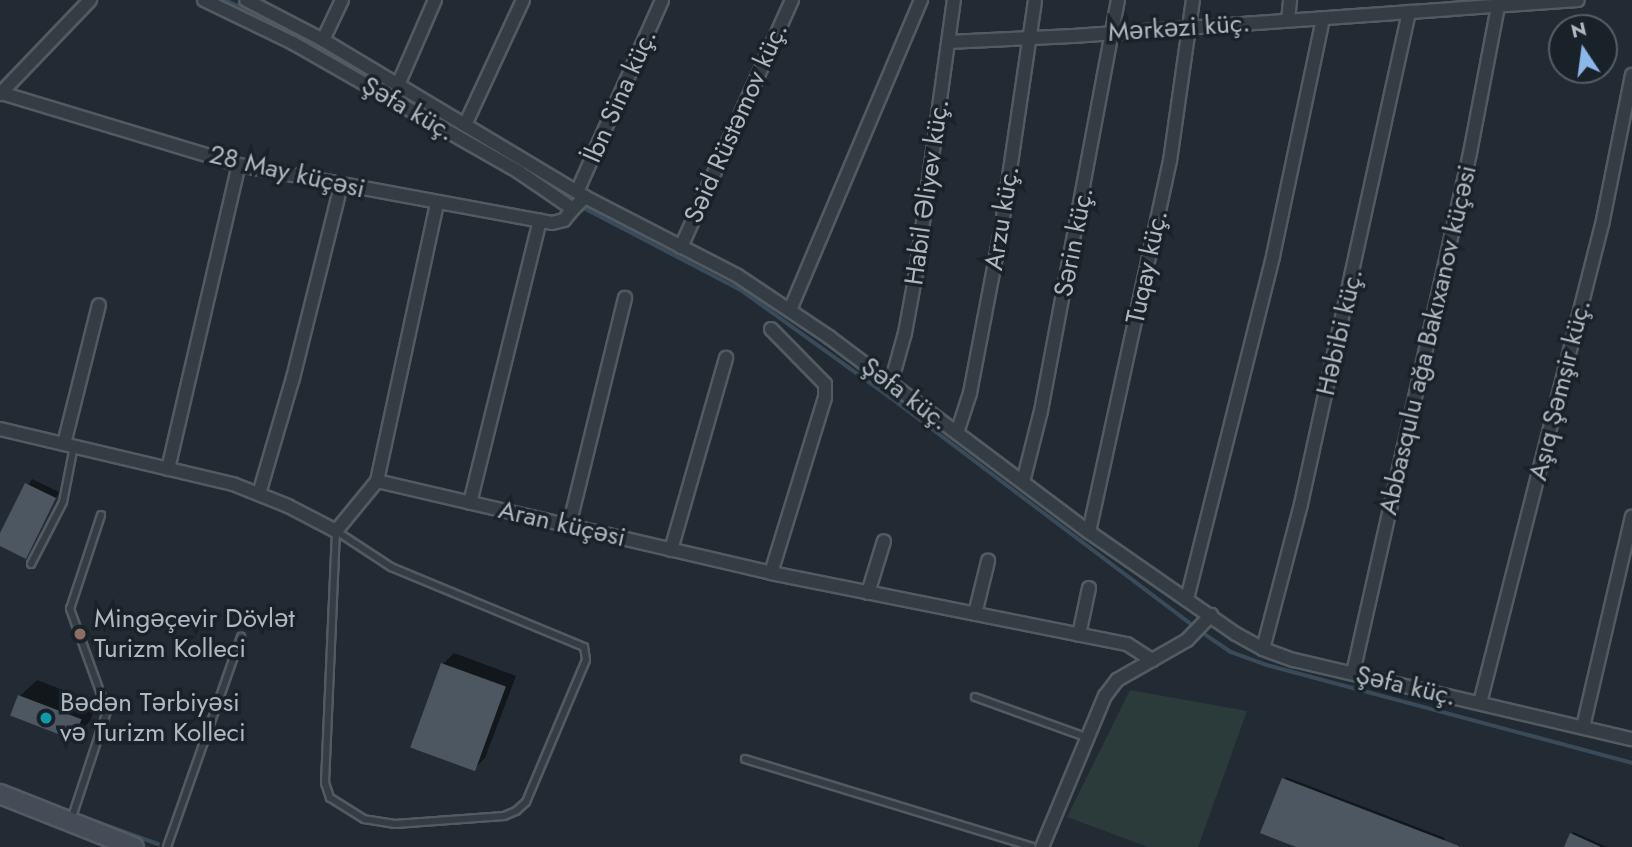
<!DOCTYPE html>
<html>
<head>
<meta charset="utf-8">
<style>
	body { margin:0 }
	#map { position:relative; width:1632px; height:847px; overflow:hidden; background:#222b33; font-family:Jost,sans-serif }
	div>[style] { position:absolute }
	.green>* { inset:0; background:#2a3b39 }
	.shadow>* { inset:0; background:#0007 }
	.stream>* { height:3.5px; margin:-1.75px; padding:0 1.75px; transform-origin:1.75px; border-radius:1.75px; background:#394a5b }
	.building>* { inset:0; background:#4d5762; transform-origin:0 0 }
	.roads { filter:drop-shadow(2px 0 #525b62) drop-shadow(-2px 0 #525b62) drop-shadow(0 2px #525b62) drop-shadow(0 -2px #525b62) }
	.service>* { height:6px; margin:-3px; padding:0 3px; transform-origin:3px; border-radius:3px; background:#353d44 }
	.minor>* { height:12px; margin:-6px; padding:0 6px; transform-origin:6px; border-radius:6px; background:#353d44 }
	.secondary>* { height:18px; margin:-9px; padding:0 9px; transform-origin:9px; border-radius:9px; background:#434c57 }
	.dots>* { width:19px; height:19px; translate:-50% -50%; box-sizing:border-box; border:4px solid #1a2229; border-radius:50% }
	span { translate:-50% -50%; white-space:nowrap; text-align:center; line-height:1.15; -webkit-text-stroke:7px #1a2229; paint-order:stroke }
	.street-label { font-size:26px; color:#afb8c1 }
	.poi-label { font-size:26px; color:#afb8c1 }
	.left { translate:0 -50%; text-align:left }
	.north { position:absolute; left:1548px; top:14px; width:70px; height:70px; box-sizing:border-box; background:#1a2229; border:2px solid #565e66; border-radius:50%; rotate:347deg; font-size:19px; font-weight:700; line-height:28px; text-align:center; color:#afb8c1 }
	.north::after { content:''; display:block; margin:auto; width:24px; height:32px; background:#8cb8e9; clip-path:polygon(50% 0,100% 100%,50% 72%,0 100%) }
</style>
</head>
<body>
<div id="map">
	<div class="green">
		<div style="clip-path:polygon(1130px 690px,1247px 711px,1198px 847px,1148px 847px,1067px 817px)"></div>
	</div>
	<div class="shadow">
		<div style="clip-path:polygon(32px 479px,59px 492px,25px 556px,0 544px,0 537px)"></div>
		<div style="clip-path:polygon(454px 653px,516px 676px,485px 758px,474px 769px,443px 664px)"></div>
		<div style="clip-path:polygon(37px 680px,97px 703px,90px 721px,74px 738px,20px 696px)"></div>
		<div style="clip-path:polygon(1286px 777px,1445px 838px,1441px 847px,1300px 847px,1263px 832px)"></div>
		<div style="clip-path:polygon(1573px 832px,1607px 847px,1566px 847px)"></div>
	</div>
	<div class="stream">
		<div style="left:225px;top:0;width:64px;rotate:24.1deg"></div>
		<div style="left:283px;top:26px;width:113px;rotate:31.6deg"></div>
		<div style="left:428px;top:113px;width:90px;rotate:30deg"></div>
		<div style="left:528px;top:171px;width:52px;rotate:31deg"></div>
		<div style="left:586px;top:209px;width:175px;rotate:27.6deg"></div>
		<div style="left:741px;top:290px;width:193px;rotate:35.7deg"></div>
		<div style="left:898px;top:403px;width:367px;rotate:37deg"></div>
		<div style="left:1203px;top:633px;width:34px;rotate:34deg"></div>
		<div style="left:1231px;top:652px;width:38px;rotate:20deg"></div>
		<div style="left:1267px;top:665px;width:378px;rotate:15deg"></div>
		<div style="left:81px;top:816px;width:82px;rotate:20deg"></div>
	</div>
	<div class="building">
		<div style="clip-path:polygon(25px 483px,56px 498px,26px 559px,0 546px,0 533px)"></div>
		<div style="left:441px;top:663px;width:69px;height:90px;rotate:20deg"></div>
		<div style="left:18px;top:695px;width:68px;height:22px;rotate:21deg"></div>
		<div style="clip-path:polygon(1282px 778px,1459px 846px,1459px 847px,1296px 847px,1260px 833px)"></div>
		<div style="clip-path:polygon(1570px 833px,1601px 847px,1564px 847px)"></div>
	</div>
	<div class="roads">
		<div class="service">
			<div style="left:336px;top:531px;width:66px;rotate:33.2deg"></div>
			<div style="left:391px;top:567px;width:209px;rotate:22.5deg"></div>
			<div style="left:584px;top:647px;width:13px;rotate:81deg"></div>
			<div style="left:586px;top:660px;width:154px;rotate:112.9deg"></div>
			<div style="left:526px;top:802px;width:13px;rotate:138deg"></div>
			<div style="left:516px;top:811px;width:13px;rotate:157deg"></div>
			<div style="left:504px;top:816px;width:109px;rotate:175.8deg"></div>
			<div style="left:395px;top:824px;width:31px;rotate:-171deg"></div>
			<div style="left:364px;top:819px;width:40px;rotate:-148deg"></div>
			<div style="left:330px;top:798px;width:16px;rotate:-108deg"></div>
			<div style="left:325px;top:783px;width:252px;rotate:-87.5deg"></div>
			<div style="left:31px;top:564px;width:70px;rotate:-62.7deg"></div>
			<div style="left:63px;top:502px;width:57px;rotate:-78.9deg"></div>
			<div style="left:975px;top:697px;width:120px;rotate:19.9deg"></div>
			<div style="left:745px;top:759px;width:300px;rotate:17deg"></div>
			<div style="left:71px;top:820px;width:115px;rotate:-71.7deg"></div>
			<div style="left:107px;top:711px;width:109px;rotate:-109.9deg"></div>
			<div style="left:70px;top:609px;width:99px;rotate:-71.7deg"></div>
			<div style="left:167px;top:847px;width:223px;rotate:-70.6deg"></div>
		</div>
		<div class="minor">
			<div style="left:204px;top:0;width:99px;rotate:25.8deg"></div>
			<div style="left:293px;top:43px;width:260px;rotate:29.7deg"></div>
			<div style="left:519px;top:172px;width:65px;rotate:34.4deg"></div>
			<div style="left:573px;top:209px;width:17px;rotate:-45deg"></div>
			<div style="left:585px;top:197px;width:172px;rotate:27.3deg"></div>
			<div style="left:738px;top:276px;width:110px;rotate:33.8deg"></div>
			<div style="left:829px;top:337px;width:325px;rotate:36.9deg"></div>
			<div style="left:1089px;top:532px;width:179px;rotate:34.8deg"></div>
			<div style="left:1236px;top:634px;width:31px;rotate:29deg"></div>
			<div style="left:1263px;top:649px;width:33px;rotate:20deg"></div>
			<div style="left:1294px;top:660px;width:347px;rotate:13.2deg"></div>
			<div style="left:246px;top:0;width:87px;rotate:27.5deg"></div>
			<div style="left:323px;top:40px;width:305px;rotate:30.9deg"></div>
			<div style="left:1288px;top:20px;width:20px;rotate:-84deg"></div>
			<div style="left:323px;top:40px;width:44px;rotate:-64.6deg"></div>
			<div style="left:948px;top:42px;width:125px;rotate:-2.7deg"></div>
			<div style="left:1073px;top:36px;width:506px;rotate:-4.08deg"></div>
			<div style="left:398px;top:85px;width:93px;rotate:-66.5deg"></div>
			<div style="left:1px;top:93px;width:249px;rotate:16.8deg"></div>
			<div style="left:239px;top:165px;width:318px;rotate:10.5deg"></div>
			<div style="left:552px;top:223px;width:12px;rotate:-14deg"></div>
			<div style="left:564px;top:220px;width:14px;rotate:-51deg"></div>
			<div style="left:0;top:94px;width:130px;rotate:-46.2deg"></div>
			<div style="left:465px;top:125px;width:138px;rotate:-65.1deg"></div>
			<div style="left:577px;top:192px;width:210px;rotate:-66.1deg"></div>
			<div style="left:681px;top:247px;width:271px;rotate:-65.8deg"></div>
			<div style="left:790px;top:310px;width:337px;rotate:-67.1deg"></div>
			<div style="left:891px;top:383px;width:52px;rotate:-74.4deg"></div>
			<div style="left:905px;top:333px;width:61px;rotate:-79.6deg"></div>
			<div style="left:916px;top:273px;width:276px;rotate:-82.1deg"></div>
			<div style="left:0;top:429px;width:239px;rotate:13.3deg"></div>
			<div style="left:233px;top:484px;width:59px;rotate:21.8deg"></div>
			<div style="left:288px;top:506px;width:54px;rotate:27.5deg"></div>
			<div style="left:336px;top:531px;width:65px;rotate:-50.6deg"></div>
			<div style="left:377px;top:481px;width:405px;rotate:13.1deg"></div>
			<div style="left:771px;top:573px;width:363px;rotate:11.3deg"></div>
			<div style="left:1127px;top:644px;width:30px;rotate:33deg"></div>
			<div style="left:957px;top:433px;width:42px;rotate:-72deg"></div>
			<div style="left:970px;top:393px;width:165px;rotate:-79.2deg"></div>
			<div style="left:1001px;top:231px;width:233px;rotate:-81.6deg"></div>
			<div style="left:64px;top:444px;width:143px;rotate:-75.9deg"></div>
			<div style="left:168px;top:469px;width:312px;rotate:-76.9deg"></div>
			<div style="left:377px;top:481px;width:284px;rotate:-77.8deg"></div>
			<div style="left:1023px;top:482px;width:73px;rotate:-75.8deg"></div>
			<div style="left:1041px;top:411px;width:418px;rotate:-79.4deg"></div>
			<div style="left:259px;top:494px;width:121px;rotate:-73.7deg"></div>
			<div style="left:293px;top:378px;width:199px;rotate:-76deg"></div>
			<div style="left:470px;top:503px;width:291px;rotate:-76.1deg"></div>
			<div style="left:569px;top:526px;width:235px;rotate:-76.2deg"></div>
			<div style="left:1089px;top:532px;width:380px;rotate:-77.7deg"></div>
			<div style="left:1170px;top:161px;width:163px;rotate:-81.9deg"></div>
			<div style="left:671px;top:550px;width:200px;rotate:-74deg"></div>
			<div style="left:771px;top:573px;width:184px;rotate:-72.9deg"></div>
			<div style="left:825px;top:397px;width:13px;rotate:-90deg"></div>
			<div style="left:825px;top:384px;width:77px;rotate:-134.5deg"></div>
			<div style="left:868px;top:593px;width:54px;rotate:-72.9deg"></div>
			<div style="left:1187px;top:599px;width:354px;rotate:-75.9deg"></div>
			<div style="left:1273px;top:256px;width:243px;rotate:-78.1deg"></div>
			<div style="left:975px;top:614px;width:55px;rotate:-76.2deg"></div>
			<div style="left:1079px;top:635px;width:48px;rotate:-78deg"></div>
			<div style="left:1263px;top:649px;width:150px;rotate:-75.3deg"></div>
			<div style="left:1301px;top:504px;width:504px;rotate:-77.62deg"></div>
			<div style="left:1353px;top:673px;width:533px;rotate:-77.32deg"></div>
			<div style="left:1470px;top:153px;width:150px;rotate:-79.2deg"></div>
			<div style="left:1480px;top:703px;width:498px;rotate:-75.7deg"></div>
			<div style="left:1603px;top:220px;width:148px;rotate:-78.7deg"></div>
			<div style="left:1583px;top:727px;width:216px;rotate:-76.9deg"></div>
			<div style="left:1042px;top:847px;width:164px;rotate:-67.4deg"></div>
			<div style="left:1105px;top:696px;width:20px;rotate:-53deg"></div>
			<div style="left:1117px;top:680px;width:81px;rotate:-29.7deg"></div>
			<div style="left:1187px;top:640px;width:35px;rotate:-46deg"></div>
		</div>
		<div class="secondary">
			<div style="left:0;top:794px;width:144px;rotate:21.6deg"></div>
		</div>
	</div>
	<div class="dots">
		<div style="left:80px;top:634px;background:#8d6e63"></div>
		<div style="left:46px;top:718px;background:#0f9aa8"></div>
	</div>
	<div class="street-label">
		<span style="left:1179px;top:28px;rotate:-4deg">Mərkəzi küç.</span>
		<span style="left:620px;top:96px;rotate:-66deg">İbn Sina küç.</span>
		<span style="left:408px;top:109px;rotate:30deg">Şəfa küç.</span>
		<span style="left:736px;top:123px;rotate:-66deg">Səid Rüstəmov küç.</span>
		<span style="left:287px;top:172px;rotate:13deg">28 May küçəsi</span>
		<span style="left:927px;top:192px;rotate:-82deg">Habil Əliyev küç.</span>
		<span style="left:1002px;top:218px;rotate:-81deg">Arzu küç.</span>
		<span style="left:1074px;top:242px;rotate:-79deg">Sərin küç.</span>
		<span style="left:1147px;top:267px;rotate:-78deg">Tuqay küç.</span>
		<span style="left:1340px;top:332px;rotate:-77deg">Həbibi küç.</span>
		<span style="left:1428px;top:340px;rotate:-77deg">Abbasqulu ağa Bakıxanov küçəsi</span>
		<span style="left:1560px;top:390px;rotate:-76deg">Aşıq Şəmşir küç.</span>
		<span style="left:905px;top:394px;rotate:37deg">Şəfa küç.</span>
		<span style="left:562px;top:524px;rotate:13deg">Aran küçəsi</span>
		<span style="left:1406px;top:686px;rotate:13deg">Şəfa küç.</span>
	</div>
	<div class="poi-label">
		<span class="left" style="left:94px;top:634px">Mingəçevir Dövlət<br>Turizm Kolleci</span>
		<span class="left" style="left:60px;top:718px">Bədən Tərbiyəsi<br>və Turizm Kolleci</span>
	</div>
	<div class="north">N</div>
</div>
</body>
</html>
